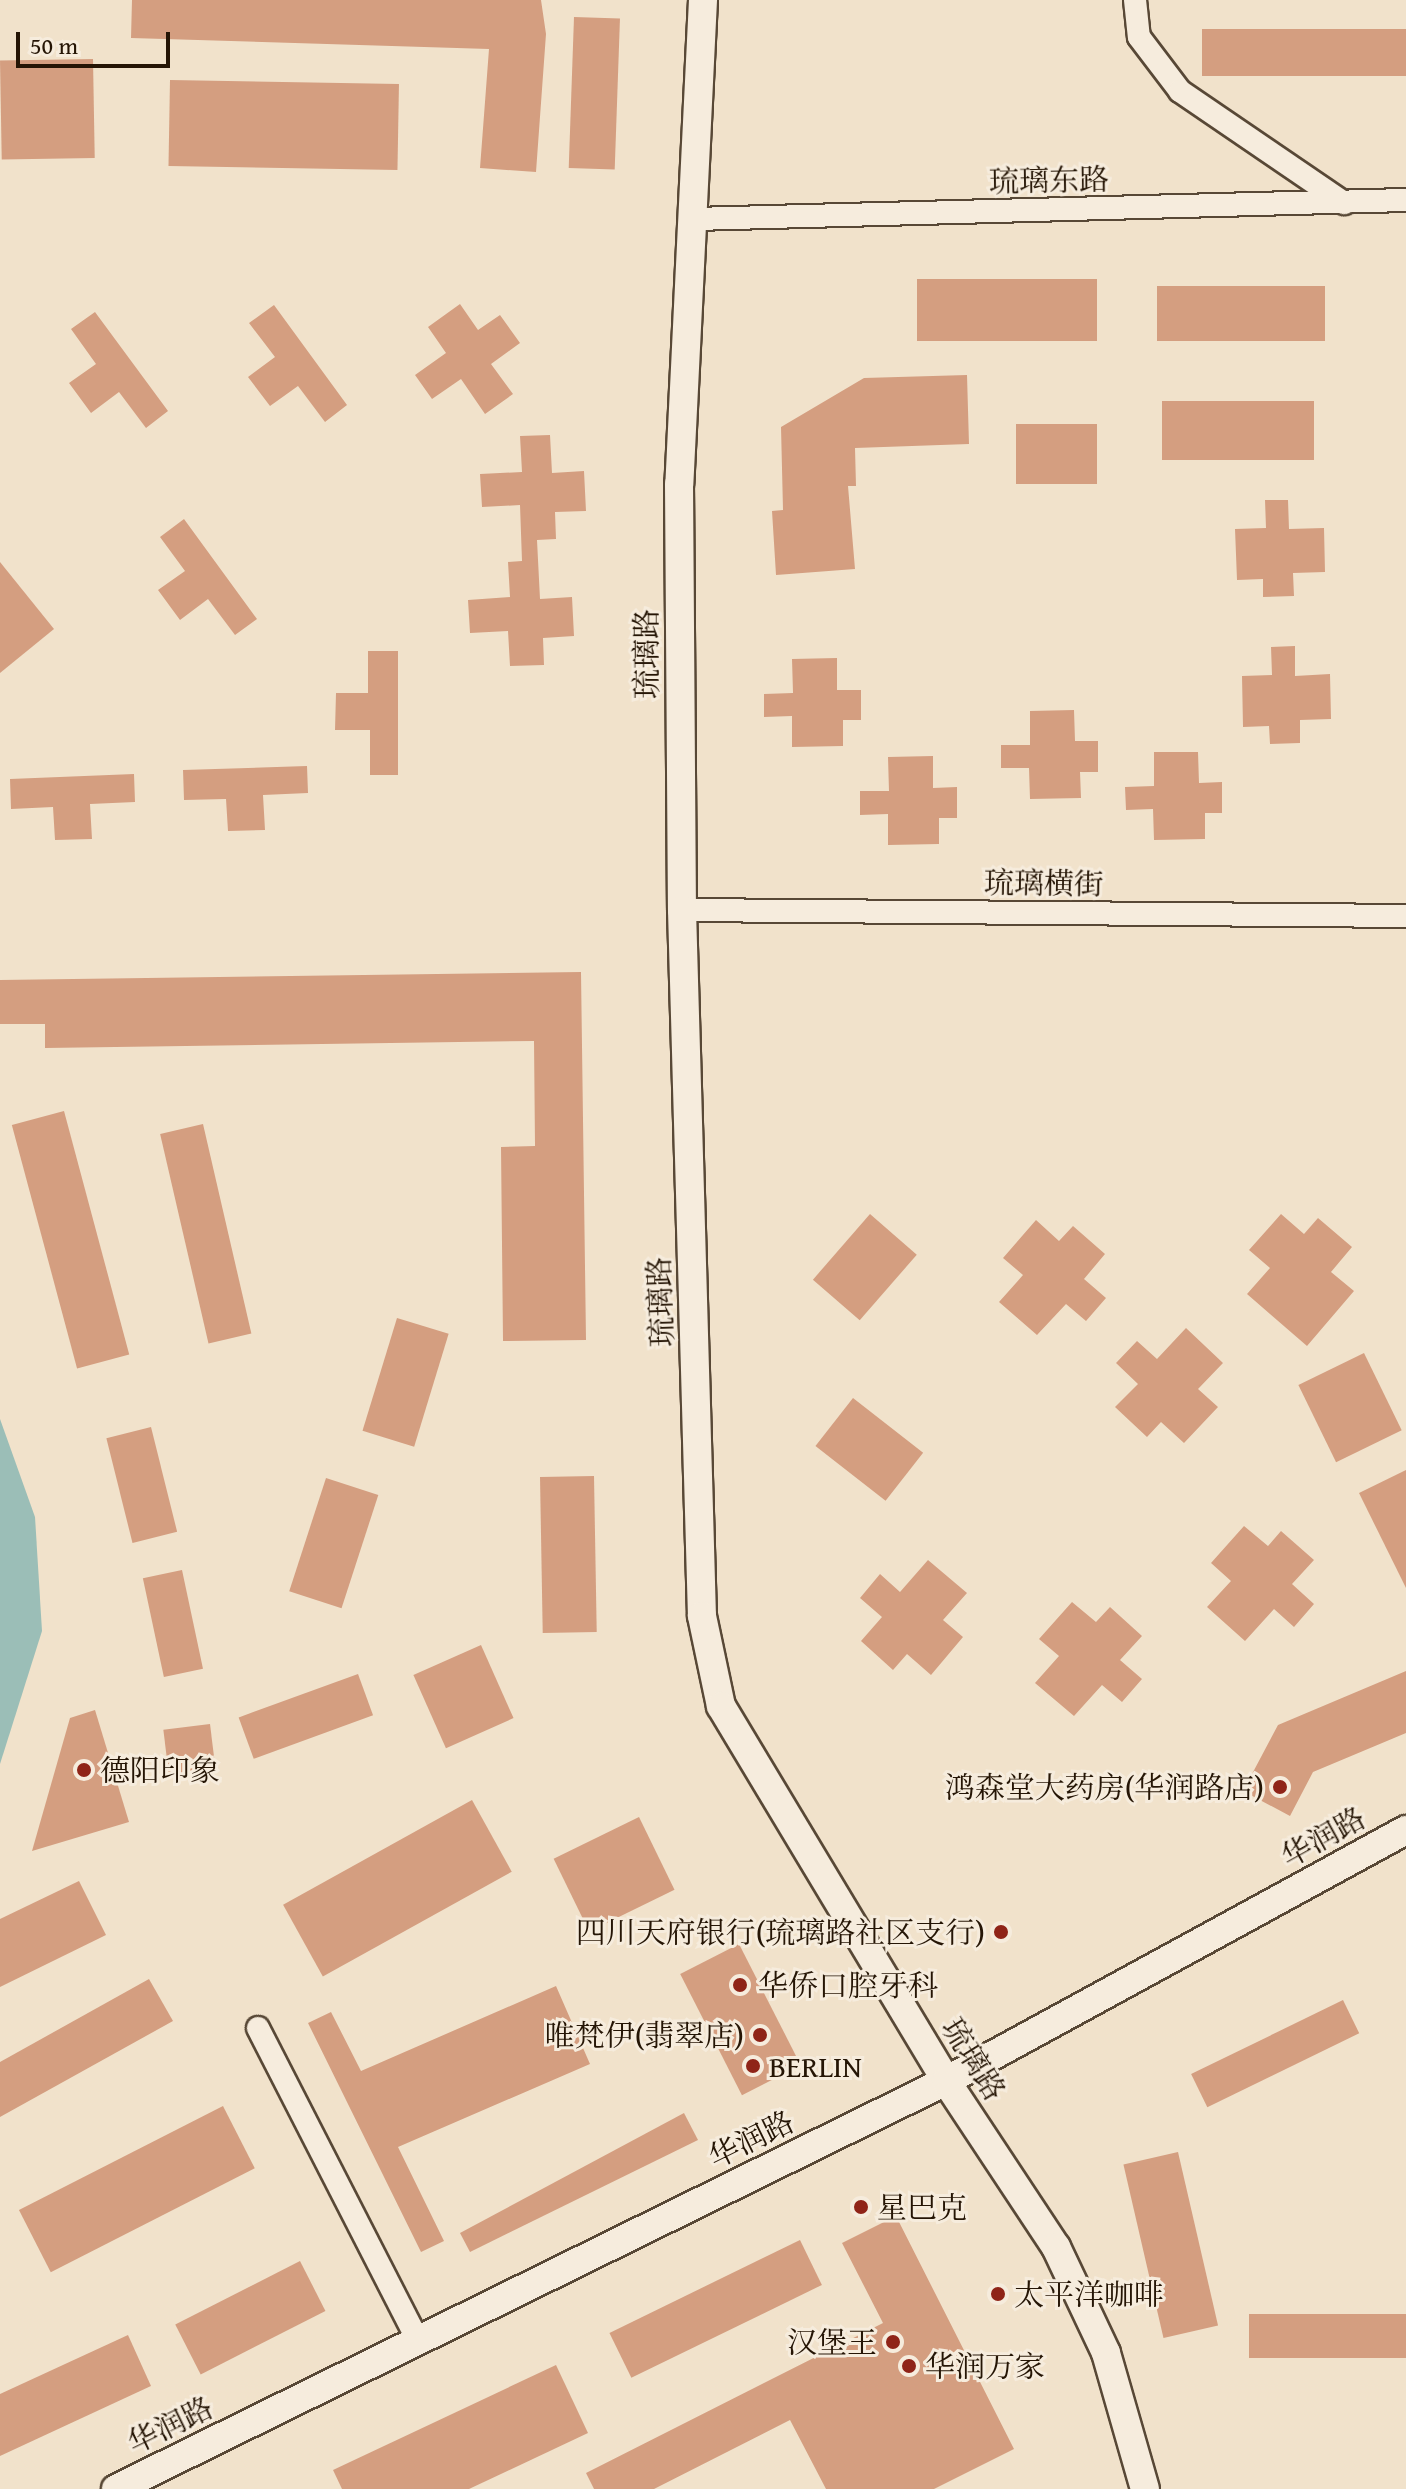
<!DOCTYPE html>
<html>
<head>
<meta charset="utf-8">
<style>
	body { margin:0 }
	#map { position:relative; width:1406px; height:2489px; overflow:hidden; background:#f1e2cb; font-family:"Gentium Book Plus","Noto Serif SC",serif }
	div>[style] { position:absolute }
	.water>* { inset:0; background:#9bbeb7 }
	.building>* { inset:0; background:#d49e80; transform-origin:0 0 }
	.roads { filter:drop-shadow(2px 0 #584836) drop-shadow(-2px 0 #584836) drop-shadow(0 2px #584836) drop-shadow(0 -2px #584836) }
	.minor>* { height:22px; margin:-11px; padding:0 11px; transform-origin:11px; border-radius:11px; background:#f6ecdd }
	.tertiary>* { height:28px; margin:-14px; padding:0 14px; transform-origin:14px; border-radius:14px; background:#f6ecdd }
	.dots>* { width:22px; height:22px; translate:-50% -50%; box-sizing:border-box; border:4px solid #f6ecdd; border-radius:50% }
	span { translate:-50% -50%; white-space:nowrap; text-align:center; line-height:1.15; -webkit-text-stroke:6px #f6ecdd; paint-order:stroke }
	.street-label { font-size:30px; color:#251505 }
	.poi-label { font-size:30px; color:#251505 }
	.left { translate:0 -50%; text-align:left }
	.right { translate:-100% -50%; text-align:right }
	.scale { position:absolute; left:16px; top:32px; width:154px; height:36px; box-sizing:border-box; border:4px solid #251505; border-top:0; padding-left:10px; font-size:24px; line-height:28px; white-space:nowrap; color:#251505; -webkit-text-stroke:6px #f6ecdd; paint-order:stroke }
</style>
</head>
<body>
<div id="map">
	<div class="water">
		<div style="clip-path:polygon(0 1419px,35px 1517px,42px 1631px,0 1764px)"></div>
	</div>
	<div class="building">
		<div style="clip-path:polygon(132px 0,541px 0,546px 34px,536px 172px,480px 168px,489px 49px,131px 38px)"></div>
		<div style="left:574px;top:17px;width:46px;height:151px;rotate:2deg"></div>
		<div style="left:1406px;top:29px;width:47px;height:204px;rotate:90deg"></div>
		<div style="left:93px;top:59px;width:99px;height:93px;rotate:89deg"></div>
		<div style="left:170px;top:80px;width:229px;height:86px;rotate:1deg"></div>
		<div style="left:1097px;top:279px;width:62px;height:180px;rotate:90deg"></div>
		<div style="left:1157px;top:286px;width:168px;height:55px"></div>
		<div style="clip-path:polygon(460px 304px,478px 330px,500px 315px,520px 343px,491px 364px,513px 394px,485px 414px,461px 379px,432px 399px,415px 375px,446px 353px,428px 327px)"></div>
		<div style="clip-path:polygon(274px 305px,347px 405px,325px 422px,298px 386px,270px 406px,248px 377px,275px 357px,249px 323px)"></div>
		<div style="clip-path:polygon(95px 312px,168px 411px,146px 428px,119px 392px,91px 413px,69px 383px,96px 364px,71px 329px)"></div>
		<div style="clip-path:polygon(967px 375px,969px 444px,855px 448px,856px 486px,848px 486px,855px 569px,776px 575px,772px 511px,783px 510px,781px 427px,864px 378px)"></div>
		<div style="left:1162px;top:401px;width:152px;height:59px"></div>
		<div style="left:1097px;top:424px;width:60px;height:81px;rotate:90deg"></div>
		<div style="clip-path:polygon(550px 435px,552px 473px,584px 471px,586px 511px,555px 512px,556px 539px,537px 540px,540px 599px,572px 597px,574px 636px,543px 638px,544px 665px,510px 666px,508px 631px,470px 633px,468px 600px,510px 597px,508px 562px,522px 561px,520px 505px,482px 507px,480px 474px,522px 472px,520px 436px)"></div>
		<div style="clip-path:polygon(1265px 500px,1288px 500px,1289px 529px,1324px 528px,1325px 572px,1293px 573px,1294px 596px,1263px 597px,1263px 579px,1237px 580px,1235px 529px,1266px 528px)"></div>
		<div style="clip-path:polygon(184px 519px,257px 619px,235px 635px,208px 599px,180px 620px,158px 590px,185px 571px,160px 537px)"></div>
		<div style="clip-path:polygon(0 562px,54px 629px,0 673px)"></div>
		<div style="clip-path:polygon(1295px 646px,1295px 676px,1330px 674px,1331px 719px,1300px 720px,1300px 743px,1270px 744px,1269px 726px,1243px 727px,1242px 676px,1272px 675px,1271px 647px)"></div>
		<div style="clip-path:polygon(368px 651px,398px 651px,398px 775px,370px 775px,370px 730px,335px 730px,336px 693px,368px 693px)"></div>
		<div style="clip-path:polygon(837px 658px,837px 690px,861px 690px,861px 720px,843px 720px,843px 746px,792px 747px,792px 716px,764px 717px,764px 694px,793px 693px,792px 659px)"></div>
		<div style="clip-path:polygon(1074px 710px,1075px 741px,1098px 741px,1098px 772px,1080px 772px,1081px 798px,1030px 799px,1029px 768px,1001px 768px,1001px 745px,1030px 745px,1030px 711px)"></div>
		<div style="clip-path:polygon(1154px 752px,1198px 752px,1199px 783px,1222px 782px,1222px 813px,1205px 813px,1205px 839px,1154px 840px,1153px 809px,1126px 810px,1125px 787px,1154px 786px)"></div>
		<div style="clip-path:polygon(933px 756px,933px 788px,957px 787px,957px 818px,939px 818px,939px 844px,888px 845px,888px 814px,860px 815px,860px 791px,889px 791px,888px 757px)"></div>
		<div style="clip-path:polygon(307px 766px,308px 793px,263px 795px,265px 830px,228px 831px,226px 799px,184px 800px,183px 770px)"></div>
		<div style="clip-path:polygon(134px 774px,135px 802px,90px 804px,92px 839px,55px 840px,53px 807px,11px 809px,10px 779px)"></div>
		<div style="clip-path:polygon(581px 972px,586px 1340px,503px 1341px,501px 1147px,535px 1146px,534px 1041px,45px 1048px,45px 1024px,0 1024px,0 980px)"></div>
		<div style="left:64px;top:1111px;width:252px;height:54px;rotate:75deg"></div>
		<div style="left:203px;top:1124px;width:215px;height:44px;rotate:77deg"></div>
		<div style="left:870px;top:1214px;width:62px;height:87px;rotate:41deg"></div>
		<div style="clip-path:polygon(1281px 1214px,1304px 1234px,1318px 1218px,1352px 1247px,1331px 1272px,1354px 1291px,1307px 1346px,1247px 1294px,1270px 1268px,1249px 1250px)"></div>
		<div style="clip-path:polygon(1036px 1220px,1059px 1241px,1073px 1226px,1105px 1254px,1084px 1279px,1106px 1298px,1086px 1321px,1066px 1304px,1037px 1335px,999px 1302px,1023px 1275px,1003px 1258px)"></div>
		<div style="left:397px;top:1318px;width:54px;height:118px;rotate:17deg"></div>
		<div style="clip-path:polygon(1186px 1328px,1223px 1363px,1198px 1389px,1218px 1407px,1184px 1443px,1161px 1422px,1147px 1437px,1115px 1407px,1138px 1384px,1116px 1363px,1137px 1341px,1157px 1359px)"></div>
		<div style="left:1364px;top:1353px;width:86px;height:73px;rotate:64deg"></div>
		<div style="left:853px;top:1398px;width:89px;height:61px;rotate:38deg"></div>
		<div style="left:151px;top:1427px;width:108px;height:46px;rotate:76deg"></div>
		<div style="clip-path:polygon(1406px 1470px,1406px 1588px,1359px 1493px)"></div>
		<div style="left:594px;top:1476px;width:156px;height:54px;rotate:89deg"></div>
		<div style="left:326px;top:1478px;width:55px;height:119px;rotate:18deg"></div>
		<div style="clip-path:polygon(1244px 1526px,1268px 1546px,1281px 1531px,1314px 1560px,1292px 1584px,1314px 1604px,1294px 1627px,1274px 1609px,1245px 1641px,1207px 1607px,1231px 1581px,1211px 1563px)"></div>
		<div style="clip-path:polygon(928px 1560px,967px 1593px,943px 1620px,963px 1637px,931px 1675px,907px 1654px,893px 1670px,861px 1641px,882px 1617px,860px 1598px,880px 1574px,900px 1592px)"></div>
		<div style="left:182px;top:1570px;width:101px;height:40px;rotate:78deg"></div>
		<div style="clip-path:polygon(1072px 1602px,1096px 1622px,1110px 1607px,1142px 1636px,1120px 1660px,1142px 1679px,1122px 1702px,1102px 1685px,1074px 1716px,1035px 1683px,1059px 1656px,1039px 1639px)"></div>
		<div style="left:481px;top:1645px;width:80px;height:74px;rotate:66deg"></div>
		<div style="clip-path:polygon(1406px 1671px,1406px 1733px,1313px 1772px,1290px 1816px,1243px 1791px,1278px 1725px)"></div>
		<div style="left:358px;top:1674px;width:44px;height:127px;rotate:70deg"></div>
		<div style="clip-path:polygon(95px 1710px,129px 1822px,32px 1851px,70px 1718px)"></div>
		<div style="left:210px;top:1724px;width:46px;height:47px;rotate:83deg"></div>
		<div style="left:472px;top:1800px;width:82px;height:216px;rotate:61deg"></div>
		<div style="left:639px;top:1817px;width:81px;height:95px;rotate:64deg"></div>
		<div style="clip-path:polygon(79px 1881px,106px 1935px,0 1987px,0 1919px)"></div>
		<div style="left:739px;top:1944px;width:136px;height:66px;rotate:63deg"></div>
		<div style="clip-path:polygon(149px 1979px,173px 2021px,0 2117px,0 2062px)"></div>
		<div style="clip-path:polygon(556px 1986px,590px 2064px,398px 2147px,444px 2241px,421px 2252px,308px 2023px,331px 2012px,361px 2071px)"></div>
		<div style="left:1343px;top:2000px;width:37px;height:169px;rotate:64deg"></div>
		<div style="left:223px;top:2106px;width:70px;height:229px;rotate:63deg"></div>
		<div style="clip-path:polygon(684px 2113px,698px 2140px,470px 2252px,460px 2233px)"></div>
		<div style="left:1178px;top:2152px;width:178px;height:56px;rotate:77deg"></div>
		<div style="clip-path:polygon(896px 2216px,1014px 2449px,934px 2489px,826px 2489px,790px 2420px,654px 2489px,594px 2489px,586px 2473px,883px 2323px,842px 2243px)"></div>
		<div style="left:800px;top:2240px;width:50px;height:212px;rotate:64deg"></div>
		<div style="left:300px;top:2261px;width:56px;height:140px;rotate:63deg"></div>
		<div style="left:1406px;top:2314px;width:44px;height:157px;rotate:90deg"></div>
		<div style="clip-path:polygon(128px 2335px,151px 2386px,0 2456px,0 2394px)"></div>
		<div style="clip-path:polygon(556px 2365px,588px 2433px,469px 2489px,342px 2489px,333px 2470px)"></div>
	</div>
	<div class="roads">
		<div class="minor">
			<div style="left:1135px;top:0;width:37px;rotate:84deg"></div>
			<div style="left:1139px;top:37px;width:68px;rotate:52.8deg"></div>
			<div style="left:1180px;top:91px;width:199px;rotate:34.3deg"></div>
			<div style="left:694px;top:219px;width:712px;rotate:-1.53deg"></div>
			<div style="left:682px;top:910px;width:724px;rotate:0.47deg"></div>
			<div style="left:258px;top:2028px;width:353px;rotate:62.9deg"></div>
		</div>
		<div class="tertiary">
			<div style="left:703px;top:0;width:485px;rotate:92.8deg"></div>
			<div style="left:679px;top:484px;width:426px;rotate:89.6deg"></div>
			<div style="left:682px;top:910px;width:706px;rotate:88.38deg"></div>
			<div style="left:702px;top:1616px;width:92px;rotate:78.1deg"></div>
			<div style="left:721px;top:1706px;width:437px;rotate:59deg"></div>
			<div style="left:946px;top:2081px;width:199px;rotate:56.5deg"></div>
			<div style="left:1056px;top:2247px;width:117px;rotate:64.7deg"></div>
			<div style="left:1106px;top:2353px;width:141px;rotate:74deg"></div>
			<div style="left:116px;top:2489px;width:925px;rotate:-26.18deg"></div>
			<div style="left:946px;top:2081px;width:524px;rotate:-28.62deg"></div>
		</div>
	</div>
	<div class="dots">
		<div style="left:84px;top:1770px;background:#8f2418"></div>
		<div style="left:1280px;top:1787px;background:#8f2418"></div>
		<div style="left:1001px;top:1932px;background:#8f2418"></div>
		<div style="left:740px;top:1985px;background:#8f2418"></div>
		<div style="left:760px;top:2035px;background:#8f2418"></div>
		<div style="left:753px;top:2066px;background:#8f2418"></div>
		<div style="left:861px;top:2207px;background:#8f2418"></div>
		<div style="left:998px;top:2294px;background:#8f2418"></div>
		<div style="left:893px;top:2342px;background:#8f2418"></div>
		<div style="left:909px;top:2366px;background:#8f2418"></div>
	</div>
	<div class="street-label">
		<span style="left:1049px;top:180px;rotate:-1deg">琉璃东路</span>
		<span style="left:646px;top:654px;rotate:-90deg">琉璃路</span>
		<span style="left:1044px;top:883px;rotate:1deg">琉璃横街</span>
		<span style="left:660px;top:1302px;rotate:-92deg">琉璃路</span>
		<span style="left:1323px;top:1837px;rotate:-29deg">华润路</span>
		<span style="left:974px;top:2059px;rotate:58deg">琉璃路</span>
		<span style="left:751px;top:2139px;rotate:-26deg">华润路</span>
		<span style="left:170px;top:2425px;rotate:-26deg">华润路</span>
	</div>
	<div class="poi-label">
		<span class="left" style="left:100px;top:1770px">德阳印象</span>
		<span class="right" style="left:1264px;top:1787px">鸿森堂大药房(华润路店)</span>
		<span class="right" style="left:985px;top:1932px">四川天府银行(琉璃路社区支行)</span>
		<span class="left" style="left:758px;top:1985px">华侨口腔牙科</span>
		<span class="right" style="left:744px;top:2035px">唯梵伊(翡翠店)</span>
		<span class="left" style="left:769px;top:2066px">BERLIN</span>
		<span class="left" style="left:877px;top:2207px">星巴克</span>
		<span class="left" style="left:1014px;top:2294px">太平洋咖啡</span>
		<span class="right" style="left:877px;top:2342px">汉堡王</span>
		<span class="left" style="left:925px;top:2366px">华润万家</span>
	</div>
	<div class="scale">50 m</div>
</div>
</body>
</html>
